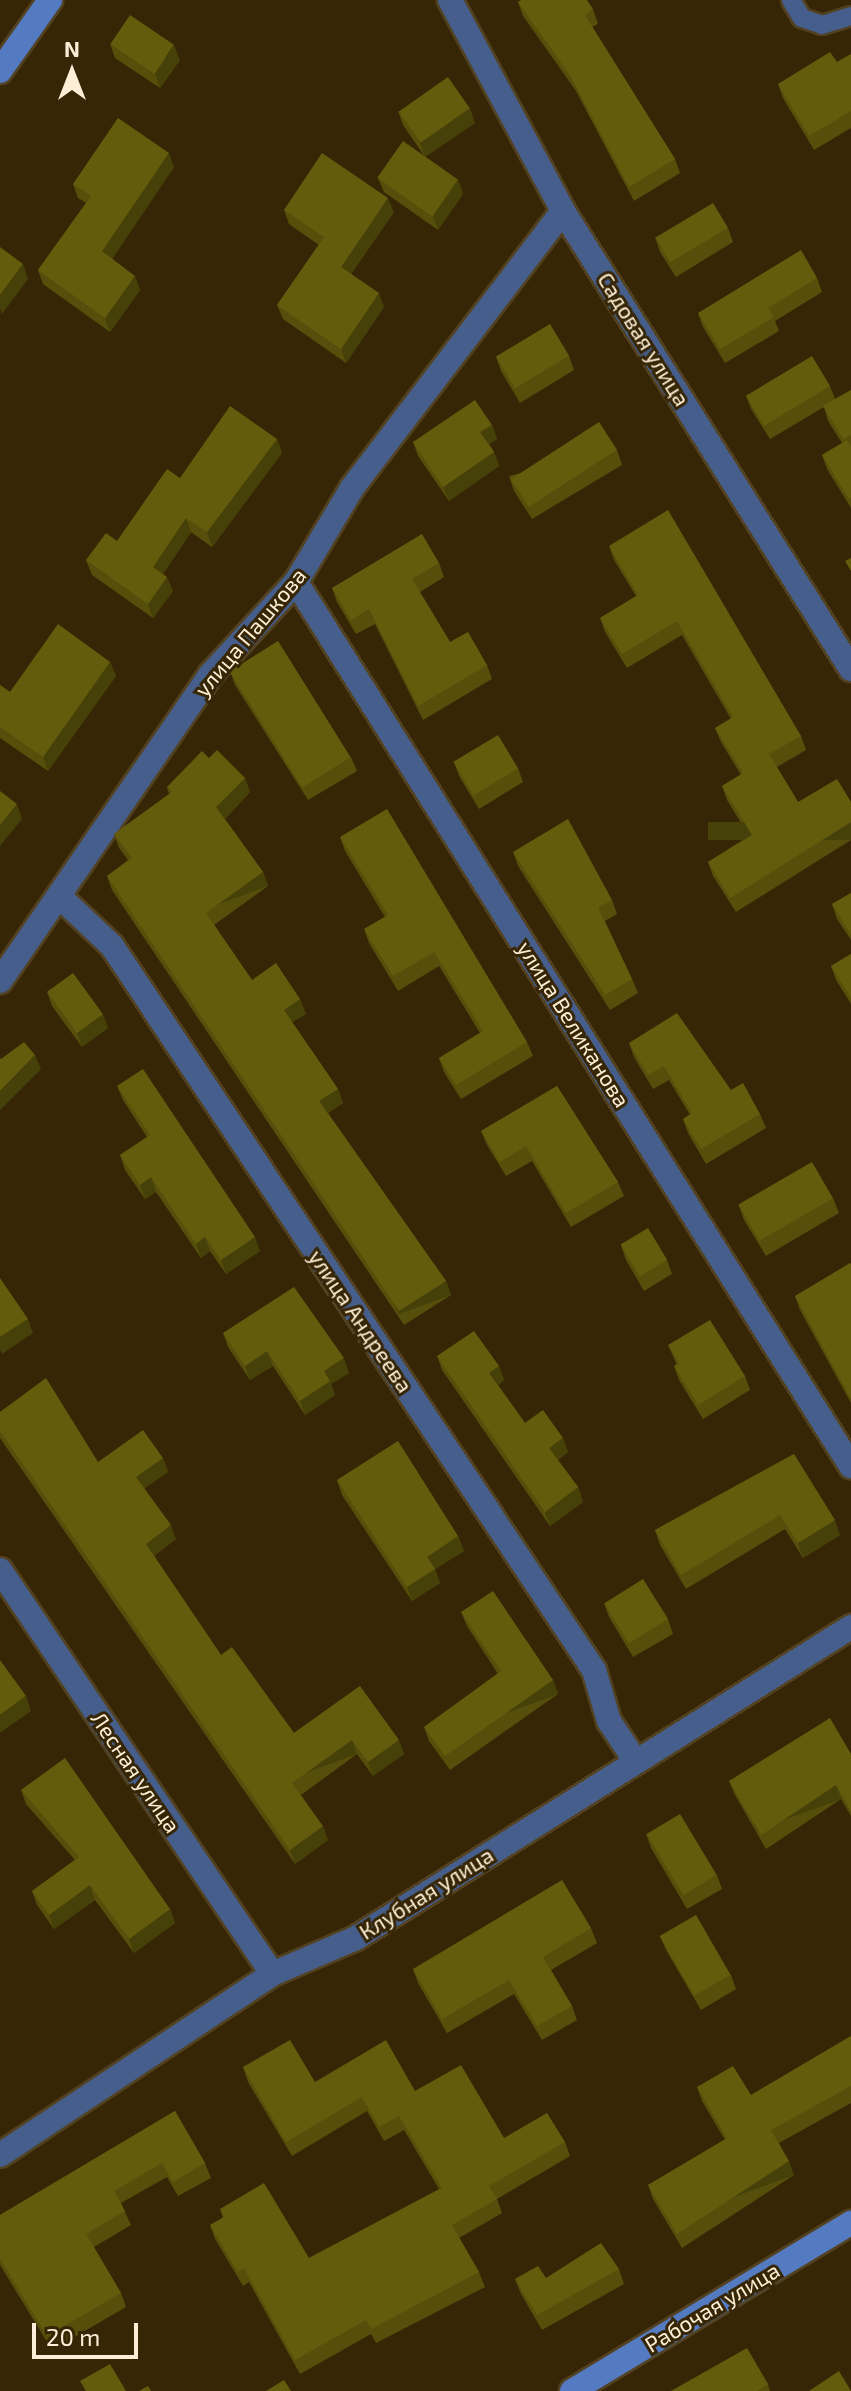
<!DOCTYPE html>
<html>
<head>
<meta charset="utf-8">
<style>
	body { margin:0 }
	#map { position:relative; width:851px; height:2391px; overflow:hidden; background:#362605; font-family:"Exo 2",sans-serif }
	div>[style] { position:absolute }
	.roads { filter:drop-shadow(2px 0 #524222) drop-shadow(-2px 0 #524222) drop-shadow(0 2px #524222) drop-shadow(0 -2px #524222) }
	.lane>* { height:18px; margin:-9px; padding:0 9px; transform-origin:9px; border-radius:9px; background:#455e8b }
	.street>* { height:24px; margin:-12px; padding:0 12px; transform-origin:12px; border-radius:12px; background:#455e8b }
	.secondary>* { height:24px; margin:-12px; padding:0 12px; transform-origin:12px; border-radius:12px; background:#547ac2 }
	.wall>* { inset:0; background:#564f0b }
	.shaded-wall>* { inset:0; background:#464009; transform-origin:0 0 }
	.building>* { inset:0; background:#645c0d; transform-origin:0 0 }
	span { translate:-50% -50%; white-space:nowrap; text-align:center; line-height:1.15; -webkit-text-stroke:6px #362605; paint-order:stroke }
	.street-label { font-size:22px; color:#fdefd7 }
	.north { position:absolute; left:32px; top:32px; width:80px; height:80px; -webkit-text-stroke:6px #362605; paint-order:stroke; rotate:0deg; font-size:22px; font-weight:700; line-height:32px; text-align:center; color:#fdefd7 }
	.north::after { content:''; display:block; margin:auto; width:28px; height:36px; background:#fdefd7; clip-path:polygon(50% 0,100% 100%,50% 72%,0 100%) }
	.scale { position:absolute; left:32px; top:2323px; width:106px; height:36px; box-sizing:border-box; border:4px solid #fdefd7; border-top:0; padding-left:10px; font-size:24px; line-height:28px; white-space:nowrap; color:#fdefd7; -webkit-text-stroke:6px #362605; paint-order:stroke }
</style>
</head>
<body>
<div id="map">
	<div class="roads">
		<div class="lane">
			<div style="left:791px;top:0;width:21px;rotate:59deg"></div>
			<div style="left:802px;top:18px;width:21px;rotate:19deg"></div>
			<div style="left:822px;top:25px;width:30px;rotate:-17deg"></div>
		</div>
		<div class="street">
			<div style="left:450px;top:0;width:239px;rotate:61.8deg"></div>
			<div style="left:563px;top:211px;width:541px;rotate:57.84deg"></div>
			<div style="left:296px;top:582px;width:1044px;rotate:57.88deg"></div>
			<div style="left:59px;top:896px;width:73px;rotate:43.3deg"></div>
			<div style="left:112px;top:946px;width:870px;rotate:56.35deg"></div>
			<div style="left:594px;top:1670px;width:53px;rotate:73.6deg"></div>
			<div style="left:609px;top:1721px;width:49px;rotate:56.6deg"></div>
			<div style="left:0;top:981px;width:371px;rotate:-55.5deg"></div>
			<div style="left:210px;top:675px;width:127px;rotate:-47.2deg"></div>
			<div style="left:296px;top:582px;width:109px;rotate:-59.2deg"></div>
			<div style="left:352px;top:488px;width:348px;rotate:-52.7deg"></div>
			<div style="left:0;top:1570px;width:487px;rotate:56deg"></div>
			<div style="left:0;top:2155px;width:327px;rotate:-33.6deg"></div>
			<div style="left:272px;top:1974px;width:91px;rotate:-23.2deg"></div>
			<div style="left:356px;top:1938px;width:585px;rotate:-32.14deg"></div>
		</div>
		<div class="secondary">
			<div style="left:0;top:71px;width:87px;rotate:-54.8deg"></div>
			<div style="left:572px;top:2391px;width:326px;rotate:-31.1deg"></div>
		</div>
	</div>
	<div class="wall">
		<div style="clip-path:polygon(518px 2px,593px 9px,598px 24px,592px 27px,675px 159px,680px 173px,634px 201px,576px 91px,523px 16px)"></div>
		<div style="clip-path:polygon(110px 44px,180px 60px,160px 88px,115px 58px)"></div>
		<div style="clip-path:polygon(851px 54px,851px 128px,814px 150px,783px 98px,778px 84px,837px 62px)"></div>
		<div style="clip-path:polygon(398px 111px,475px 123px,425px 157px,403px 125px)"></div>
		<div style="clip-path:polygon(174px 167px,112px 259px,140px 290px,110px 332px,43px 284px,38px 270px,86px 203px,78px 198px,73px 184px)"></div>
		<div style="clip-path:polygon(378px 178px,458px 180px,463px 194px,438px 230px,384px 192px)"></div>
		<div style="clip-path:polygon(284px 210px,394px 212px,351px 274px,384px 307px,346px 363px,283px 319px,277px 305px,319px 245px,289px 224px)"></div>
		<div style="clip-path:polygon(728px 228px,733px 242px,676px 277px,660px 252px,655px 237px)"></div>
		<div style="clip-path:polygon(817px 278px,822px 292px,775px 321px,779px 331px,725px 363px,703px 327px,698px 313px)"></div>
		<div style="clip-path:polygon(569px 356px,574px 370px,520px 403px,501px 371px,496px 357px)"></div>
		<div style="clip-path:polygon(830px 386px,835px 399px,851px 390px,851px 508px,827px 469px,822px 455px,842px 443px,828px 421px,824px 407px,770px 439px,751px 409px,746px 395px)"></div>
		<div style="clip-path:polygon(492px 425px,497px 439px,489px 444px,494px 452px,499px 466px,449px 501px,418px 456px,413px 442px)"></div>
		<div style="clip-path:polygon(277px 439px,282px 453px,212px 547px,191px 532px,163px 574px,173px 591px,153px 618px,92px 575px,86px 560px,117px 541px,180px 478px)"></div>
		<div style="clip-path:polygon(617px 450px,622px 465px,532px 519px,514px 491px,509px 476px)"></div>
		<div style="clip-path:polygon(609px 546px,801px 736px,806px 750px,777px 767px,798px 802px,851px 802px,851px 840px,736px 912px,713px 876px,708px 862px,749px 836px,727px 800px,722px 786px,741px 775px,721px 742px,715px 728px,731px 719px,682px 635px,627px 668px,605px 632px,600px 618px,636px 596px,614px 560px)"></div>
		<div style="clip-path:polygon(439px 563px,444px 577px,420px 592px,450px 642px,487px 665px,492px 679px,423px 720px,375px 624px,356px 634px,337px 602px,332px 588px)"></div>
		<div style="clip-path:polygon(110px 662px,116px 676px,48px 771px,0 738px,0 685px,10px 692px)"></div>
		<div style="clip-path:polygon(230px 671px,351px 757px,357px 771px,308px 800px,235px 685px)"></div>
		<div style="clip-path:polygon(209px 758px,245px 778px,250px 792px,225px 819px,263px 872px,268px 886px,214px 925px,252px 980px,300px 999px,306px 1014px,292px 1022px,338px 1089px,343px 1103px,328px 1113px,446px 1281px,451px 1295px,404px 1325px,112px 890px,107px 876px,128px 860px,119px 848px,114px 834px,169px 794px,167px 787px)"></div>
		<div style="clip-path:polygon(454px 762px,518px 768px,523px 782px,479px 809px,459px 776px)"></div>
		<div style="clip-path:polygon(340px 837px,527px 1042px,533px 1056px,461px 1099px,444px 1072px,439px 1058px,480px 1033px,439px 966px,398px 991px,369px 943px,364px 929px,385px 917px,345px 851px)"></div>
		<div style="clip-path:polygon(513px 852px,612px 900px,617px 914px,605px 921px,632px 979px,638px 993px,610px 1010px,518px 866px)"></div>
		<div style="clip-path:polygon(851px 893px,851px 940px,837px 919px,832px 904px)"></div>
		<div style="clip-path:polygon(851px 954px,851px 1004px,836px 980px,831px 966px)"></div>
		<div style="clip-path:polygon(47px 992px,108px 1028px,82px 1047px,52px 1006px)"></div>
		<div style="clip-path:polygon(629px 1043px,731px 1090px,760px 1114px,766px 1128px,706px 1164px,688px 1133px,683px 1119px,690px 1115px,669px 1080px,653px 1089px,634px 1057px)"></div>
		<div style="clip-path:polygon(117px 1086px,260px 1251px,226px 1274px,210px 1251px,201px 1258px,156px 1192px,145px 1199px,125px 1170px,120px 1155px,147px 1137px,123px 1100px)"></div>
		<div style="clip-path:polygon(557px 1086px,618px 1182px,624px 1196px,571px 1227px,532px 1161px,506px 1176px,487px 1145px,481px 1131px)"></div>
		<div style="clip-path:polygon(833px 1198px,839px 1213px,766px 1256px,744px 1220px,739px 1206px)"></div>
		<div style="clip-path:polygon(621px 1245px,667px 1260px,672px 1274px,644px 1291px,626px 1260px)"></div>
		<div style="clip-path:polygon(851px 1264px,851px 1403px,800px 1310px,795px 1296px)"></div>
		<div style="clip-path:polygon(223px 1333px,349px 1373px,331px 1384px,335px 1395px,305px 1415px,273px 1366px,250px 1380px,228px 1347px)"></div>
		<div style="clip-path:polygon(668px 1345px,745px 1376px,750px 1390px,703px 1419px,679px 1380px,674px 1366px,677px 1365px)"></div>
		<div style="clip-path:polygon(437px 1356px,499px 1366px,504px 1380px,498px 1385px,525px 1423px,568px 1452px,558px 1460px,578px 1487px,583px 1502px,550px 1526px,442px 1370px)"></div>
		<div style="clip-path:polygon(0 1412px,98px 1462px,163px 1458px,168px 1472px,144px 1488px,176px 1539px,154px 1556px,221px 1655px,294px 1733px,360px 1686px,404px 1754px,373px 1776px,357px 1754px,301px 1795px,328px 1840px,295px 1864px,0 1438px)"></div>
		<div style="clip-path:polygon(794px 1454px,840px 1535px,803px 1558px,785px 1529px,686px 1589px,660px 1545px,655px 1530px)"></div>
		<div style="clip-path:polygon(337px 1480px,458px 1536px,464px 1551px,435px 1569px,440px 1583px,412px 1601px,342px 1495px)"></div>
		<div style="clip-path:polygon(604px 1603px,668px 1619px,673px 1634px,633px 1657px,609px 1617px)"></div>
		<div style="clip-path:polygon(461px 1612px,553px 1680px,558px 1694px,450px 1770px,429px 1741px,424px 1727px,498px 1674px,467px 1626px)"></div>
		<div style="clip-path:polygon(851px 1754px,851px 1816px,841px 1799px,766px 1849px,735px 1795px,729px 1781px)"></div>
		<div style="clip-path:polygon(21px 1790px,170px 1909px,175px 1923px,134px 1953px,95px 1900px,54px 1929px,37px 1905px,32px 1891px,75px 1860px,26px 1804px)"></div>
		<div style="clip-path:polygon(646px 1834px,717px 1875px,722px 1889px,687px 1909px,651px 1848px)"></div>
		<div style="clip-path:polygon(591px 1928px,597px 1943px,551px 1970px,572px 2006px,577px 2020px,542px 2040px,514px 1994px,447px 2033px,418px 1983px,413px 1969px)"></div>
		<div style="clip-path:polygon(660px 1936px,731px 1975px,736px 1989px,701px 2010px,666px 1950px)"></div>
		<div style="clip-path:polygon(851px 2036px,851px 2103px,779px 2143px,794px 2175px,682px 2248px,653px 2199px,648px 2185px,725px 2140px,702px 2101px,697px 2087px,751px 2095px)"></div>
		<div style="clip-path:polygon(243px 2067px,315px 2082px,415px 2091px,504px 2138px,565px 2142px,570px 2156px,497px 2199px,502px 2213px,459px 2238px,479px 2272px,485px 2287px,376px 2343px,371px 2334px,300px 2374px,249px 2282px,243px 2286px,215px 2239px,210px 2225px,223px 2218px,220px 2209px,309px 2258px,439px 2189px,404px 2130px,384px 2141px,367px 2111px,292px 2156px,248px 2082px)"></div>
		<div style="clip-path:polygon(175px 2111px,205px 2163px,211px 2178px,178px 2196px,167px 2177px,121px 2203px,131px 2225px,94px 2247px,121px 2293px,126px 2307px,52px 2350px,0 2265px,0 2215px)"></div>
		<div style="clip-path:polygon(619px 2269px,624px 2284px,542px 2330px,521px 2294px,515px 2279px,546px 2278px)"></div>
		<div style="clip-path:polygon(768px 2384px,770px 2391px,671px 2391px)"></div>
	</div>
	<div class="shaded-wall">
		<div style="clip-path:polygon(174px 45px,180px 60px,160px 88px,155px 74px)"></div>
		<div style="clip-path:polygon(470px 108px,475px 123px,425px 157px,420px 143px)"></div>
		<div style="clip-path:polygon(169px 153px,174px 167px,107px 266px,102px 251px)"></div>
		<div style="clip-path:polygon(458px 180px,463px 194px,438px 230px,433px 216px)"></div>
		<div style="clip-path:polygon(388px 198px,394px 212px,346px 281px,341px 267px)"></div>
		<div style="clip-path:polygon(23px 264px,28px 279px,2px 314px,0 308px,0 295px)"></div>
		<div style="clip-path:polygon(135px 276px,140px 290px,110px 332px,105px 318px)"></div>
		<div style="clip-path:polygon(379px 293px,384px 307px,346px 363px,341px 349px)"></div>
		<div style="clip-path:polygon(492px 425px,497px 439px,486px 446px,480px 432px)"></div>
		<div style="clip-path:polygon(277px 439px,282px 453px,212px 547px,207px 532px)"></div>
		<div style="clip-path:polygon(494px 452px,499px 466px,449px 501px,443px 487px)"></div>
		<div style="clip-path:polygon(186px 518px,191px 532px,158px 581px,153px 567px)"></div>
		<div style="clip-path:polygon(167px 577px,173px 591px,153px 618px,148px 604px)"></div>
		<div style="clip-path:polygon(110px 662px,116px 676px,48px 771px,43px 757px)"></div>
		<div style="clip-path:polygon(245px 778px,250px 792px,222px 822px,216px 807px)"></div>
		<div style="clip-path:polygon(17px 804px,22px 819px,0 846px,0 825px)"></div>
		<div style="left:851px;top:822px;width:18px;height:143px;rotate:90deg"></div>
		<div style="left:263px;top:872px;width:15px;height:70px;rotate:70deg"></div>
		<div style="clip-path:polygon(300px 999px,306px 1014px,289px 1024px,284px 1010px)"></div>
		<div style="clip-path:polygon(103px 1014px,108px 1028px,82px 1047px,77px 1033px)"></div>
		<div style="clip-path:polygon(35px 1055px,41px 1069px,0 1110px,0 1091px)"></div>
		<div style="clip-path:polygon(338px 1089px,343px 1103px,325px 1115px,319px 1101px)"></div>
		<div style="clip-path:polygon(151px 1177px,156px 1192px,145px 1199px,140px 1185px)"></div>
		<div style="clip-path:polygon(205px 1237px,210px 1251px,201px 1258px,196px 1244px)"></div>
		<div style="clip-path:polygon(255px 1237px,260px 1251px,226px 1274px,221px 1260px)"></div>
		<div style="left:446px;top:1281px;width:15px;height:56px;rotate:70deg"></div>
		<div style="clip-path:polygon(28px 1319px,33px 1333px,2px 1354px,0 1349px,0 1337px)"></div>
		<div style="clip-path:polygon(267px 1351px,273px 1366px,250px 1380px,245px 1366px)"></div>
		<div style="clip-path:polygon(344px 1358px,349px 1373px,331px 1384px,335px 1395px,305px 1415px,300px 1401px,324px 1371px)"></div>
		<div style="clip-path:polygon(499px 1366px,504px 1380px,494px 1387px,489px 1373px)"></div>
		<div style="clip-path:polygon(563px 1438px,568px 1452px,554px 1462px,549px 1448px)"></div>
		<div style="clip-path:polygon(163px 1458px,168px 1472px,141px 1491px,136px 1477px)"></div>
		<div style="clip-path:polygon(578px 1487px,583px 1502px,550px 1526px,545px 1512px)"></div>
		<div style="clip-path:polygon(835px 1520px,840px 1535px,803px 1558px,798px 1543px)"></div>
		<div style="clip-path:polygon(171px 1525px,176px 1539px,151px 1558px,146px 1544px)"></div>
		<div style="clip-path:polygon(458px 1536px,464px 1551px,435px 1569px,440px 1583px,412px 1601px,407px 1587px,427px 1557px)"></div>
		<div style="left:553px;top:1680px;width:15px;height:132px;rotate:70deg"></div>
		<div style="clip-path:polygon(26px 1696px,31px 1711px,0 1733px,0 1715px)"></div>
		<div style="left:352px;top:1740px;width:15px;height:74px;rotate:70deg"></div>
		<div style="clip-path:polygon(399px 1740px,404px 1754px,373px 1776px,368px 1762px)"></div>
		<div style="left:836px;top:1785px;width:15px;height:90px;rotate:70deg"></div>
		<div style="clip-path:polygon(323px 1826px,328px 1840px,295px 1864px,290px 1850px)"></div>
		<div style="clip-path:polygon(90px 1885px,95px 1900px,54px 1929px,49px 1915px)"></div>
		<div style="clip-path:polygon(170px 1909px,175px 1923px,134px 1953px,129px 1939px)"></div>
		<div style="left:789px;top:2161px;width:15px;height:134px;rotate:70deg"></div>
	</div>
	<div class="building">
		<div style="clip-path:polygon(521px 0,587px 0,593px 9px,585px 15px,675px 159px,629px 187px,571px 77px,518px 2px)"></div>
		<div style="left:130px;top:15px;width:53px;height:35px;rotate:34deg"></div>
		<div style="clip-path:polygon(830px 52px,837px 62px,851px 54px,851px 111px,809px 136px,778px 84px)"></div>
		<div style="left:448px;top:77px;width:38px;height:60px;rotate:55deg"></div>
		<div style="clip-path:polygon(118px 118px,169px 153px,102px 251px,135px 276px,105px 318px,38px 270px,91px 196px,73px 184px)"></div>
		<div style="left:403px;top:141px;width:67px;height:45px;rotate:35deg"></div>
		<div style="clip-path:polygon(322px 153px,388px 198px,341px 267px,379px 293px,341px 349px,277px 305px,324px 237px,284px 210px)"></div>
		<div style="left:713px;top:203px;width:29px;height:67px;rotate:59deg"></div>
		<div style="clip-path:polygon(0 247px,23px 264px,0 295px)"></div>
		<div style="clip-path:polygon(801px 250px,817px 278px,768px 308px,774px 317px,720px 349px,698px 313px)"></div>
		<div style="left:550px;top:324px;width:37px;height:63px;rotate:59deg"></div>
		<div style="left:812px;top:356px;width:35px;height:77px;rotate:59deg"></div>
		<div style="clip-path:polygon(851px 390px,851px 435px,843px 439px,823px 406px)"></div>
		<div style="clip-path:polygon(475px 400px,492px 425px,480px 432px,494px 452px,443px 487px,413px 442px)"></div>
		<div style="clip-path:polygon(230px 406px,277px 439px,207px 532px,186px 518px,153px 567px,167px 577px,148px 604px,86px 560px,106px 533px,117px 541px,167px 469px,180px 478px)"></div>
		<div style="left:599px;top:422px;width:33px;height:105px;rotate:57deg"></div>
		<div style="clip-path:polygon(847px 440px,851px 447px,851px 498px,849px 499px,822px 455px)"></div>
		<div style="clip-path:polygon(668px 510px,801px 736px,769px 754px,798px 802px,837px 779px,851px 802px,851px 822px,730px 898px,708px 862px,752px 835px,722px 786px,743px 773px,715px 728px,733px 717px,677px 621px,622px 654px,600px 618px,638px 595px,609px 546px)"></div>
		<div style="clip-path:polygon(422px 534px,439px 563px,412px 579px,450px 642px,468px 632px,487px 665px,418px 706px,369px 609px,351px 620px,332px 588px)"></div>
		<div style="clip-path:polygon(851px 558px,851px 571px,845px 561px)"></div>
		<div style="clip-path:polygon(58px 624px,110px 662px,43px 757px,0 727px,0 685px,10px 692px)"></div>
		<div style="left:278px;top:641px;width:137px;height:57px;rotate:58deg"></div>
		<div style="left:498px;top:735px;width:39px;height:52px;rotate:59deg"></div>
		<div style="clip-path:polygon(217px 750px,245px 778px,216px 807px,263px 872px,206px 913px,252px 980px,276px 963px,300px 999px,284px 1010px,338px 1089px,319px 1101px,446px 1281px,399px 1311px,107px 876px,132px 858px,114px 834px,172px 792px,167px 787px,202px 751px,209px 758px)"></div>
		<div style="clip-path:polygon(0 791px,17px 804px,0 825px)"></div>
		<div style="clip-path:polygon(387px 809px,527px 1042px,456px 1085px,439px 1058px,483px 1031px,434px 952px,393px 976px,364px 929px,388px 915px,340px 837px)"></div>
		<div style="clip-path:polygon(568px 819px,612px 900px,598px 908px,632px 979px,605px 995px,513px 852px)"></div>
		<div style="clip-path:polygon(851px 893px,851px 935px,832px 904px)"></div>
		<div style="clip-path:polygon(851px 954px,851px 998px,831px 966px)"></div>
		<div style="left:73px;top:973px;width:51px;height:32px;rotate:54deg"></div>
		<div style="clip-path:polygon(677px 1013px,731px 1090px,743px 1083px,760px 1114px,701px 1149px,683px 1119px,692px 1113px,664px 1066px,648px 1075px,629px 1043px)"></div>
		<div style="clip-path:polygon(24px 1042px,35px 1055px,0 1091px,0 1058px,1px 1059px)"></div>
		<div style="clip-path:polygon(143px 1069px,255px 1237px,221px 1260px,205px 1237px,196px 1244px,151px 1177px,140px 1185px,120px 1155px,150px 1135px,117px 1086px)"></div>
		<div style="clip-path:polygon(557px 1086px,618px 1182px,566px 1213px,526px 1146px,500px 1162px,481px 1131px)"></div>
		<div style="left:812px;top:1162px;width:42px;height:85px;rotate:60deg"></div>
		<div style="left:648px;top:1228px;width:37px;height:32px;rotate:59deg"></div>
		<div style="clip-path:polygon(850px 1263px,851px 1264px,851px 1399px,795px 1296px)"></div>
		<div style="clip-path:polygon(0 1278px,28px 1319px,0 1337px)"></div>
		<div style="clip-path:polygon(294px 1287px,344px 1358px,324px 1371px,330px 1381px,300px 1401px,267px 1351px,245px 1366px,223px 1333px)"></div>
		<div style="clip-path:polygon(710px 1320px,745px 1376px,698px 1405px,674px 1366px,679px 1363px,668px 1345px)"></div>
		<div style="clip-path:polygon(474px 1331px,499px 1366px,489px 1373px,525px 1423px,543px 1410px,563px 1438px,549px 1448px,578px 1487px,545px 1512px,437px 1356px)"></div>
		<div style="clip-path:polygon(46px 1378px,98px 1462px,143px 1430px,163px 1458px,136px 1477px,171px 1525px,146px 1544px,221px 1655px,232px 1647px,294px 1733px,360px 1686px,399px 1740px,368px 1762px,352px 1740px,292px 1783px,323px 1826px,290px 1850px,0 1431px,0 1412px)"></div>
		<div style="clip-path:polygon(398px 1441px,458px 1536px,427px 1557px,435px 1569px,407px 1587px,337px 1480px)"></div>
		<div style="clip-path:polygon(794px 1454px,835px 1520px,798px 1543px,780px 1515px,681px 1575px,655px 1530px)"></div>
		<div style="left:643px;top:1579px;width:47px;height:46px;rotate:58deg"></div>
		<div style="clip-path:polygon(493px 1591px,553px 1680px,445px 1756px,424px 1727px,501px 1671px,461px 1612px)"></div>
		<div style="clip-path:polygon(0 1660px,26px 1696px,0 1715px)"></div>
		<div style="clip-path:polygon(830px 1718px,851px 1754px,851px 1811px,836px 1785px,761px 1835px,729px 1781px)"></div>
		<div style="clip-path:polygon(65px 1758px,170px 1909px,129px 1939px,90px 1885px,49px 1915px,32px 1891px,79px 1857px,21px 1790px)"></div>
		<div style="left:680px;top:1814px;width:71px;height:39px;rotate:59deg"></div>
		<div style="clip-path:polygon(562px 1880px,591px 1928px,543px 1957px,572px 2006px,537px 2026px,509px 1980px,442px 2019px,413px 1969px)"></div>
		<div style="left:696px;top:1915px;width:69px;height:42px;rotate:60deg"></div>
		<div style="clip-path:polygon(851px 2036px,851px 2086px,771px 2130px,789px 2161px,677px 2234px,648px 2185px,727px 2138px,697px 2087px,733px 2066px,751px 2095px)"></div>
		<div style="clip-path:polygon(290px 2040px,315px 2082px,386px 2040px,415px 2091px,461px 2065px,504px 2138px,547px 2113px,565px 2142px,489px 2186px,497px 2199px,452px 2225px,479px 2272px,371px 2329px,366px 2320px,295px 2360px,244px 2268px,238px 2272px,210px 2225px,224px 2217px,220px 2209px,264px 2183px,309px 2258px,442px 2188px,399px 2116px,379px 2127px,362px 2097px,286px 2142px,243px 2067px)"></div>
		<div style="clip-path:polygon(175px 2111px,205px 2163px,173px 2182px,162px 2163px,114px 2191px,125px 2211px,86px 2234px,121px 2293px,47px 2336px,0 2259px,0 2215px)"></div>
		<div style="clip-path:polygon(601px 2243px,619px 2269px,537px 2315px,515px 2279px,538px 2266px,546px 2278px)"></div>
		<div style="clip-path:polygon(747px 2348px,768px 2384px,757px 2391px,671px 2391px)"></div>
		<div style="clip-path:polygon(110px 2364px,126px 2391px,86px 2391px,80px 2381px)"></div>
		<div style="clip-path:polygon(839px 2371px,851px 2391px,809px 2391px)"></div>
		<div style="clip-path:polygon(284px 2380px,291px 2391px,266px 2391px)"></div>
		<div style="clip-path:polygon(148px 2386px,151px 2391px,139px 2391px)"></div>
	</div>
	<div class="street-label">
		<span style="left:644px;top:339px;rotate:58deg">Садовая улица</span>
		<span style="left:250px;top:632px;rotate:-50deg">улица Пашкова</span>
		<span style="left:574px;top:1024px;rotate:58deg">улица Великанова</span>
		<span style="left:361px;top:1321px;rotate:56deg">улица Андреева</span>
		<span style="left:136px;top:1772px;rotate:56deg">Лесная улица</span>
		<span style="left:426px;top:1893px;rotate:-32deg">Клубная улица</span>
		<span style="left:712px;top:2307px;rotate:-31deg">Рабочая улица</span>
	</div>
	<div class="north">N</div>
	<div class="scale">20 m</div>
</div>
</body>
</html>
